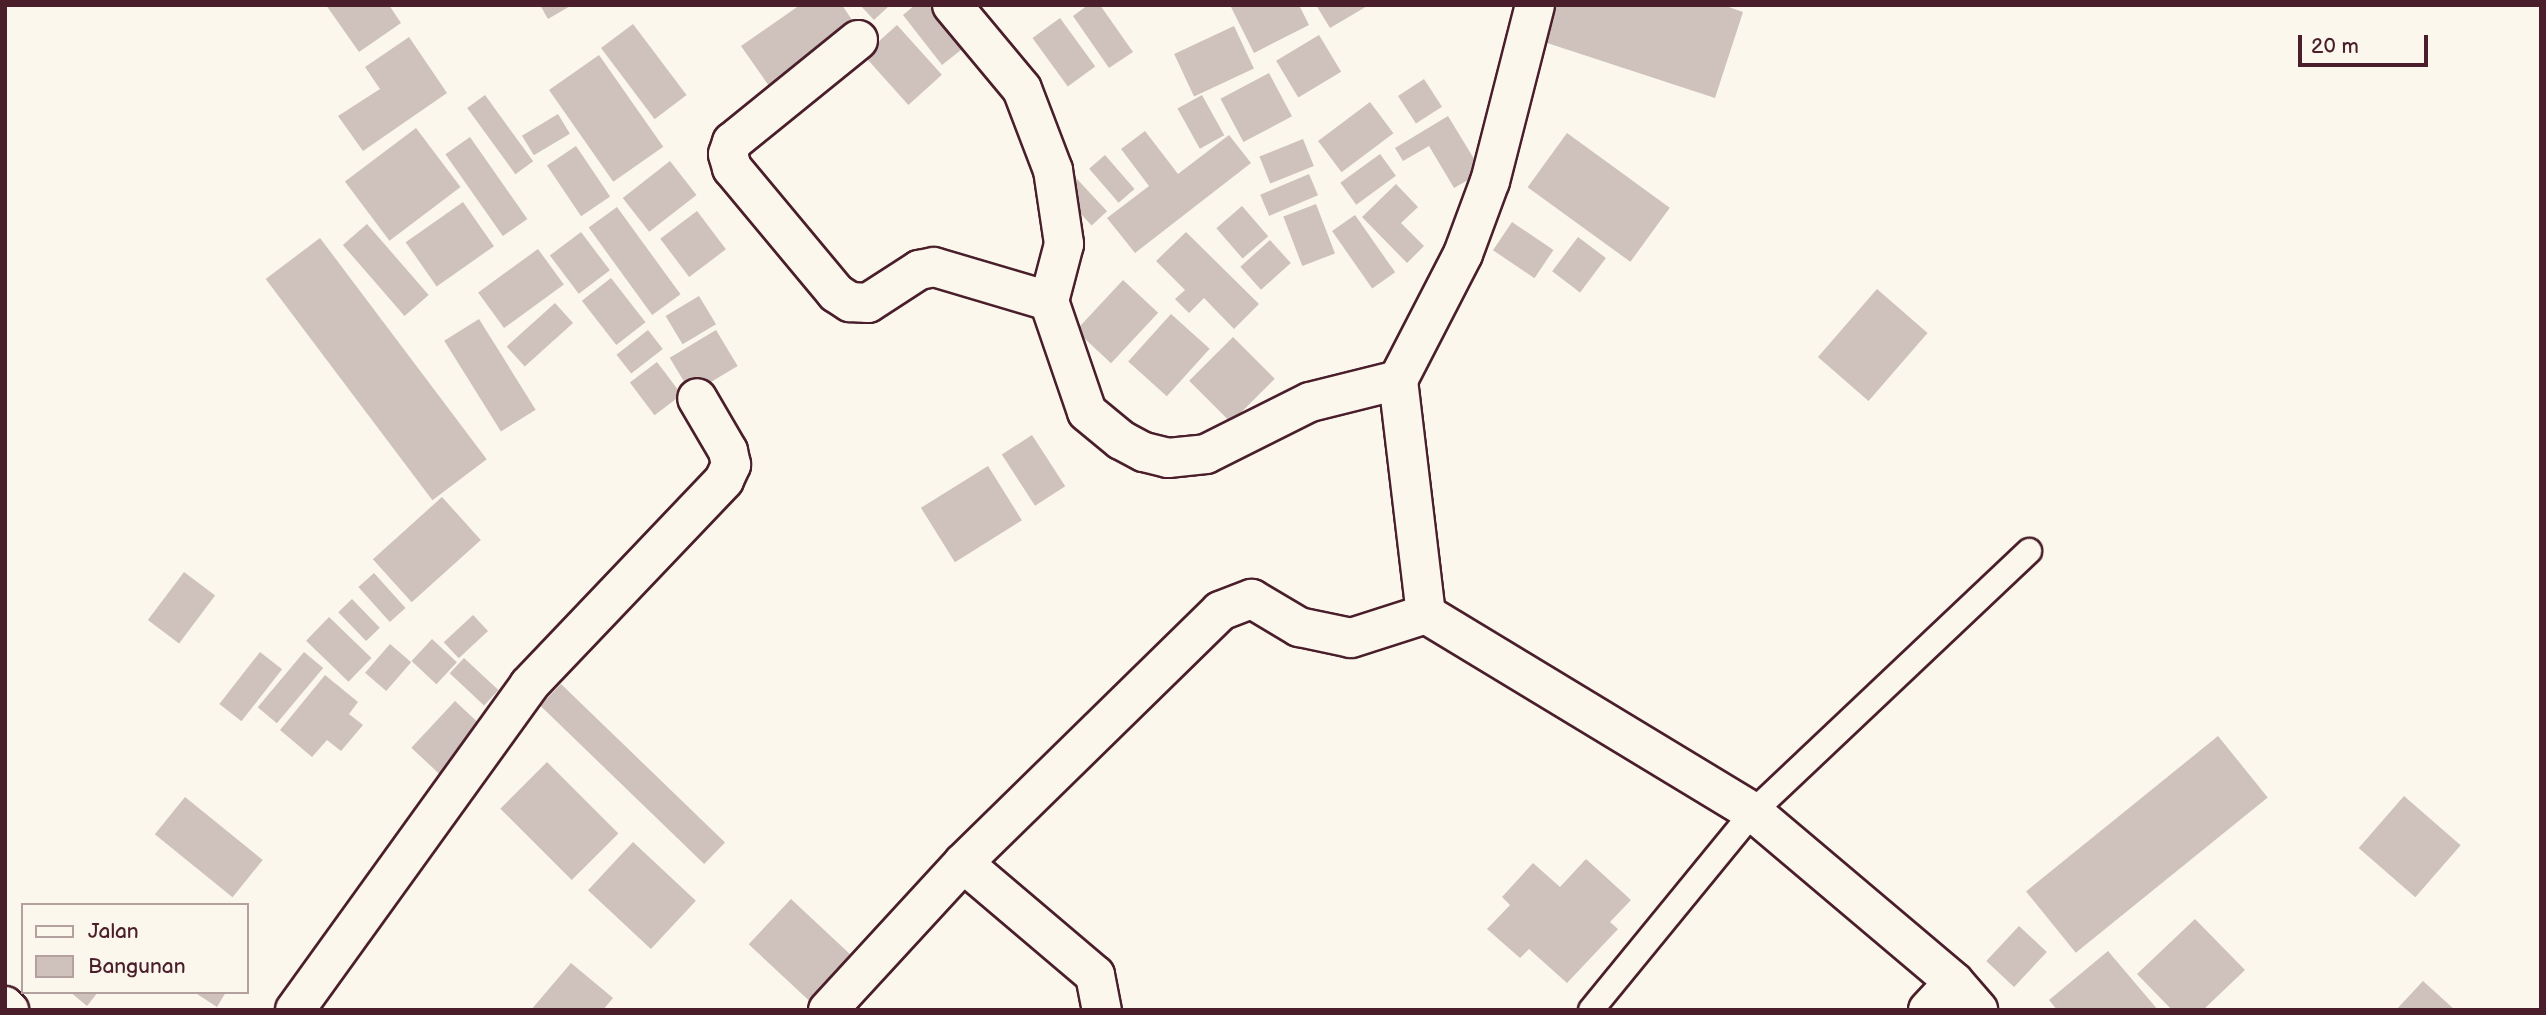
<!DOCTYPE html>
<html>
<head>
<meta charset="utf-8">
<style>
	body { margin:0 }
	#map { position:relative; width:2546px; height:1015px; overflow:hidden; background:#fbf7ec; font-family:"Balsamiq Sans",sans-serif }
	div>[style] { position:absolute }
	.building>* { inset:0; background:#cfc2bc; transform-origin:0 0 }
	.roads { filter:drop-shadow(2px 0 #4a1f2b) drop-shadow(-2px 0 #4a1f2b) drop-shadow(0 2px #4a1f2b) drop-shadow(0 -2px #4a1f2b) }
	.service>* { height:24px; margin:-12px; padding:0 12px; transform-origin:12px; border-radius:12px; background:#fbf7ec }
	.minor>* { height:38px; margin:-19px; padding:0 19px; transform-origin:19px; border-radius:19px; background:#fbf7ec }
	span { translate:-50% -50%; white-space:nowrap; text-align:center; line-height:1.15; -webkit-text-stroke:7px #fbf7ec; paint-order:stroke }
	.frame { position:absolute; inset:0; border:7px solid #4a1f2b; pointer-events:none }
	.legend { position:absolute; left:21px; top:903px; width:228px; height:91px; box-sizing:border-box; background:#fbf7ec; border:2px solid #b4a19f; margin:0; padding:9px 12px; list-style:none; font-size:21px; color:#4a1f2b }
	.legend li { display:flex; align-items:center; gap:14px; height:35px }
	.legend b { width:35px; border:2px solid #b4a19f }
	.scale { position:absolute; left:2298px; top:35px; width:130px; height:32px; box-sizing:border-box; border:4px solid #4a1f2b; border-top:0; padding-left:9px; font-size:21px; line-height:24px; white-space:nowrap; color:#4a1f2b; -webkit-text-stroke:5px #fbf7ec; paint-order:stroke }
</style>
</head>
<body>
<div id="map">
	<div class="building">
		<div style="clip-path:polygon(326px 5px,389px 5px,401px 23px,359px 52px)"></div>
		<div style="clip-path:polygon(540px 5px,572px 5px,548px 19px)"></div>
		<div style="clip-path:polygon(800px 5px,842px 5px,856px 26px,769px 86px,741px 46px)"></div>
		<div style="clip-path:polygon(860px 5px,890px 5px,874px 20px)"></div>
		<div style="clip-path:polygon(915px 5px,934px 5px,966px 46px,942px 65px,903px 15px)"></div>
		<div style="clip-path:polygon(1088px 5px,1100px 5px,1133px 52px,1109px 68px,1073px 16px)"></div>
		<div style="clip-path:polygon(1230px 5px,1299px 5px,1309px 25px,1254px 53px)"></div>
		<div style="clip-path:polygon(1316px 5px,1369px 5px,1330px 28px)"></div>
		<div style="clip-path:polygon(1550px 5px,1723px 5px,1743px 12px,1715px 98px,1538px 40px)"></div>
		<div style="left:1060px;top:18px;width:60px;height:34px;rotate:54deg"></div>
		<div style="left:633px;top:24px;width:89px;height:40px;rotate:53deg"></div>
		<div style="left:897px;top:25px;width:67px;height:45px;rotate:48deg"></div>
		<div style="left:1234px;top:26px;width:47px;height:66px;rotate:65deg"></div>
		<div style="left:1319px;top:35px;width:43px;height:50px;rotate:59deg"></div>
		<div style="clip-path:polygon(409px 37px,447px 93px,363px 151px,338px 116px,380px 89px,365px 67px)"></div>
		<div style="left:599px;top:55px;width:112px;height:61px;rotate:55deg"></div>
		<div style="left:1269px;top:73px;width:49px;height:55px;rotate:62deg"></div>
		<div style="left:1424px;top:79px;width:33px;height:31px;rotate:57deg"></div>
		<div style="left:485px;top:95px;width:82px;height:22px;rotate:54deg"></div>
		<div style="left:1202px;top:95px;width:46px;height:28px;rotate:61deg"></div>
		<div style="left:1370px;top:102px;width:39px;height:65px;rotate:53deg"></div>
		<div style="left:558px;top:114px;width:23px;height:42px;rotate:59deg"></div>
		<div style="clip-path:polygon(1448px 116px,1482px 172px,1454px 188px,1429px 146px,1403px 161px,1395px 148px)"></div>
		<div style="left:416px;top:128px;width:74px;height:89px;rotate:53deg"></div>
		<div style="clip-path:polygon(1145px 131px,1178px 174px,1229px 135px,1251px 163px,1135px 253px,1107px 218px,1149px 186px,1121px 149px)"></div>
		<div style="left:1567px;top:133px;width:127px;height:67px;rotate:36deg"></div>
		<div style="left:470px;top:137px;width:100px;height:30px;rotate:55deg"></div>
		<div style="left:1303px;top:139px;width:29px;height:47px;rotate:68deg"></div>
		<div style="left:576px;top:146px;width:61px;height:35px;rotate:56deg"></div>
		<div style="left:1380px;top:154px;width:27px;height:49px;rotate:54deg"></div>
		<div style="left:1105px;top:155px;width:45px;height:21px;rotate:49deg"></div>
		<div style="left:670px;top:161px;width:43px;height:60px;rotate:52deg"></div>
		<div style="left:1309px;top:174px;width:23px;height:53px;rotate:67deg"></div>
		<div style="left:1077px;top:179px;width:44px;height:21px;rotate:47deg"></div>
		<div style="clip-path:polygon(1396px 184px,1418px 207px,1401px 223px,1424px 246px,1407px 263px,1362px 217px)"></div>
		<div style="left:463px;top:202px;width:54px;height:70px;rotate:55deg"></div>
		<div style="left:1316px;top:204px;width:53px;height:35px;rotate:69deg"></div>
		<div style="left:1242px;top:206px;width:40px;height:34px;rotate:49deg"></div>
		<div style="left:617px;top:207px;width:108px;height:35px;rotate:54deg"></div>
		<div style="left:697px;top:211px;width:48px;height:46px;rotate:53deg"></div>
		<div style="left:1355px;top:215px;width:70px;height:28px;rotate:55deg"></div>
		<div style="left:1512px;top:222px;width:50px;height:34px;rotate:34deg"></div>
		<div style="left:367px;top:224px;width:94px;height:32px;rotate:49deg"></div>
		<div style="left:581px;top:232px;width:48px;height:39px;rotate:53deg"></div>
		<div style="clip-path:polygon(1186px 232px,1259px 304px,1234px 329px,1204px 298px,1189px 313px,1175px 299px,1185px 290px,1156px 261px)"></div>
		<div style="left:1578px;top:237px;width:35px;height:43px;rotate:37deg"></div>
		<div style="left:320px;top:238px;width:277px;height:68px;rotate:53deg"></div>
		<div style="left:1270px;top:240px;width:31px;height:40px;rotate:48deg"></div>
		<div style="left:538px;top:249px;width:44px;height:74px;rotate:54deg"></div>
		<div style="left:611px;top:278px;width:56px;height:37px;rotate:52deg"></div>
		<div style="left:1123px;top:280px;width:48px;height:69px;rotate:43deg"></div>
		<div style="left:1877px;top:289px;width:67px;height:90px;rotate:41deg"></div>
		<div style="left:699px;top:296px;width:33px;height:39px;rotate:59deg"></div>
		<div style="left:555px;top:303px;width:27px;height:65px;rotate:48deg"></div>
		<div style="left:1171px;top:314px;width:52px;height:64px;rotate:42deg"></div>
		<div style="left:479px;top:319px;width:107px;height:41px;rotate:58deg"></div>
		<div style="left:648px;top:330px;width:24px;height:40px;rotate:52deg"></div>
		<div style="left:716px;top:330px;width:42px;height:54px;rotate:59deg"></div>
		<div style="left:1233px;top:337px;width:59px;height:62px;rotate:45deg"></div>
		<div style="left:657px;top:362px;width:41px;height:34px;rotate:53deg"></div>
		<div style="left:1032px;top:435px;width:61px;height:36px;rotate:57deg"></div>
		<div style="left:988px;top:466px;width:64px;height:79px;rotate:58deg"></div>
		<div style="left:442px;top:497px;width:58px;height:93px;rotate:48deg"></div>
		<div style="left:184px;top:572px;width:39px;height:60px;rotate:37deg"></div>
		<div style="left:374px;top:573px;width:47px;height:21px;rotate:48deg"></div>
		<div style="left:352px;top:599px;width:40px;height:19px;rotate:46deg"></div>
		<div style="left:473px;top:615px;width:22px;height:40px;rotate:47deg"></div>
		<div style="left:329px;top:617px;width:59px;height:33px;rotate:44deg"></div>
		<div style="left:432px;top:639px;width:34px;height:30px;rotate:43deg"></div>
		<div style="left:390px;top:644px;width:28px;height:38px;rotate:41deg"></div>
		<div style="left:260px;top:652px;width:28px;height:66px;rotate:38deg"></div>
		<div style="left:304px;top:652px;width:25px;height:72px;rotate:40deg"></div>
		<div style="left:464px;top:658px;width:47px;height:21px;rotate:43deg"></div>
		<div style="clip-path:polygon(325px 675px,358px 702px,349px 714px,363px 725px,341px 751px,327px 740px,312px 757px,280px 730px)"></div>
		<div style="left:561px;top:684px;width:228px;height:30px;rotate:44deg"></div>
		<div style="left:455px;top:701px;width:42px;height:64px;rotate:43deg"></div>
		<div style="left:2218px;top:736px;width:79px;height:247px;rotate:51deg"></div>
		<div style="left:547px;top:762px;width:101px;height:66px;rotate:45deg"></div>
		<div style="left:2404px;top:796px;width:75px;height:69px;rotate:41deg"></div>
		<div style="left:185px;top:797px;width:100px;height:48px;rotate:39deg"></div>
		<div style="left:633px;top:842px;width:86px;height:66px;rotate:43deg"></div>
		<div style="clip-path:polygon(1586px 859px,1631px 900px,1610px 922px,1618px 929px,1567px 983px,1529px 949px,1520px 958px,1487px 929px,1510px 905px,1502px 897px,1533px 863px,1560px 887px)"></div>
		<div style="left:791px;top:899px;width:86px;height:62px;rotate:43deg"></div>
		<div style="clip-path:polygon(2195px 919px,2245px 970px,2203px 1010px,2172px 1010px,2137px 974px)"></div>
		<div style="left:2019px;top:926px;width:38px;height:48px;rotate:43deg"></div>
		<div style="clip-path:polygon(2108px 951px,2158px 1010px,2057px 1010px,2049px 1000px)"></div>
		<div style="clip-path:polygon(571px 963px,613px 998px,603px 1010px,531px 1010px)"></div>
		<div style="clip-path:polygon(2423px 981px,2455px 1010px,2396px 1010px)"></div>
		<div style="clip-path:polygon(70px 992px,98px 992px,87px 1006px)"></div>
		<div style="clip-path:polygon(194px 992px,226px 992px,217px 1007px)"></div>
	</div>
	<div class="roads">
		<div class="service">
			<div style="left:1591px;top:1010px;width:256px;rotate:-50.7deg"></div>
			<div style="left:1753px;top:812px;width:380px;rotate:-43.4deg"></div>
		</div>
		<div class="minor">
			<div style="left:952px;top:5px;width:109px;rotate:50.2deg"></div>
			<div style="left:1022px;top:89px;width:87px;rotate:69.1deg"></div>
			<div style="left:1053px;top:170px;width:75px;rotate:81.5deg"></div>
			<div style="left:1064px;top:244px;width:59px;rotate:104.7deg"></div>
			<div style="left:1535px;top:5px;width:182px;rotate:104.3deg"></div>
			<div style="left:1490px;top:181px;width:78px;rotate:110.3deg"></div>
			<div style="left:1463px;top:254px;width:142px;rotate:117.3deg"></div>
			<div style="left:1398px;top:380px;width:236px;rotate:83.2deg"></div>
			<div style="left:1426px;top:614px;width:382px;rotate:31.2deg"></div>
			<div style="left:1753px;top:812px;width:263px;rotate:40.2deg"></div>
			<div style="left:1954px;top:982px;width:37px;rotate:49deg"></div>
			<div style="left:858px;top:40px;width:162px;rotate:141deg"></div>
			<div style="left:732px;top:142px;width:13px;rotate:108deg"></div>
			<div style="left:728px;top:154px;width:15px;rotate:74deg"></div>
			<div style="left:732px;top:168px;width:163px;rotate:50.2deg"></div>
			<div style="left:836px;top:293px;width:17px;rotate:33deg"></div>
			<div style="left:850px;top:302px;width:18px;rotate:3deg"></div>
			<div style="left:868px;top:303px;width:61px;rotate:-32.9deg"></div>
			<div style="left:919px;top:270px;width:15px;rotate:-11deg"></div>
			<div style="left:934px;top:267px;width:120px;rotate:16.5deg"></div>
			<div style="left:1049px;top:301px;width:117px;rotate:71.1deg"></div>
			<div style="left:1087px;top:412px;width:44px;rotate:39.5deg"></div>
			<div style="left:1121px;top:440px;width:26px;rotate:28deg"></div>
			<div style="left:1144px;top:452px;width:25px;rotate:14deg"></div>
			<div style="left:1168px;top:458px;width:38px;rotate:-6deg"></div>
			<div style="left:1206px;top:454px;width:116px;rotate:-26.6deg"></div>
			<div style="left:1310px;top:402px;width:91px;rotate:-14deg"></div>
			<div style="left:963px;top:863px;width:173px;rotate:40.3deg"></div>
			<div style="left:1095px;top:975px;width:36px;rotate:79deg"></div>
			<div style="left:5px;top:1006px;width:6px;rotate:45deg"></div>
			<div style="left:295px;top:1010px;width:400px;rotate:-54.2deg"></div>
			<div style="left:529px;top:685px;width:283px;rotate:-46.4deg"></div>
			<div style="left:724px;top:480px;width:17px;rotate:-65deg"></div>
			<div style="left:731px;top:465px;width:14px;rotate:-102deg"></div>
			<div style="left:728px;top:451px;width:61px;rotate:-120.3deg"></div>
			<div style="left:828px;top:1010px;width:200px;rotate:-47.4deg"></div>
			<div style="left:963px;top:863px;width:360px;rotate:-44.4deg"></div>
			<div style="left:1220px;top:611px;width:34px;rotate:-21deg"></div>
			<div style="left:1252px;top:599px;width:55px;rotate:30.8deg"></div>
			<div style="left:1299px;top:627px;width:53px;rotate:11.9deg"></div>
			<div style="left:1351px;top:638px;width:79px;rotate:-17.7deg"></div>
			<div style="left:1928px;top:1010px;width:38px;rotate:-47deg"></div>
		</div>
	</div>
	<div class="frame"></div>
	<ul class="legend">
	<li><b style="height:9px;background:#fbf7ec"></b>Jalan</li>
	<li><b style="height:19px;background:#cfc2bc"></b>Bangunan</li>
	</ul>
	<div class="scale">20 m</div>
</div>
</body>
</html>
